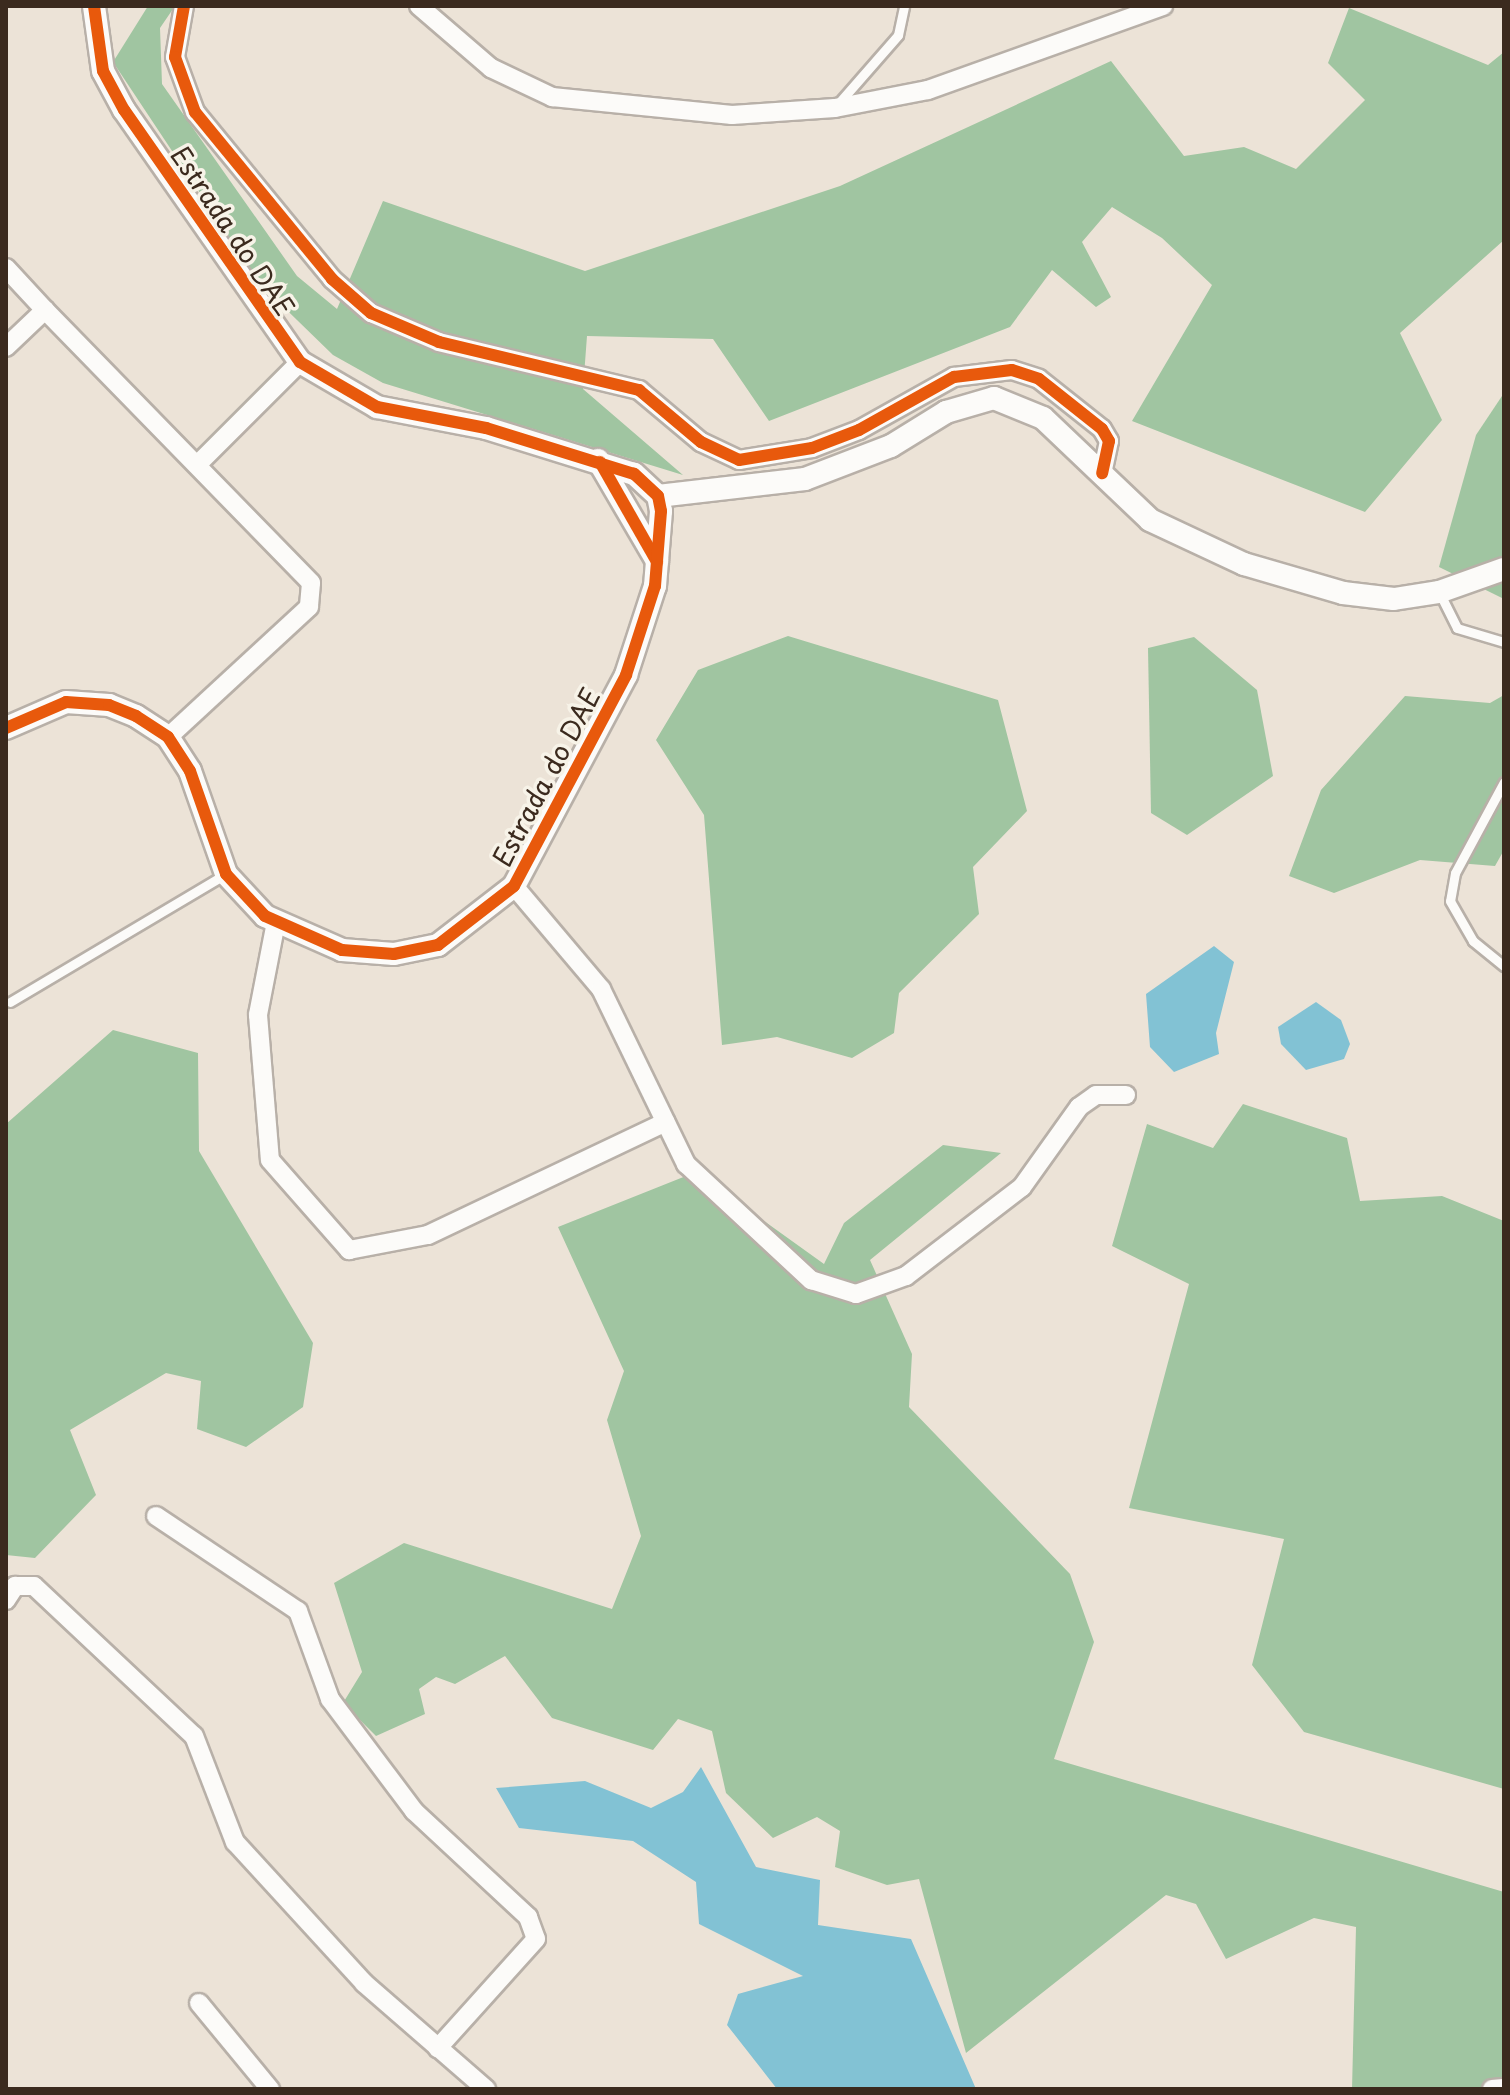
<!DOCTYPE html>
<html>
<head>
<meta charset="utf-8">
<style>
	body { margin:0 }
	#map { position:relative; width:1510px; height:2095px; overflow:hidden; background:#ece3d7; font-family:"Playpen Sans",sans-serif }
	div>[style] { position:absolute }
	.forest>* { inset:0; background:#a0c5a1 }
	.water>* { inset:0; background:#82c2d4 }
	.roads { filter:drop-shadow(2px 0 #b8b0a8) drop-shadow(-2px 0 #b8b0a8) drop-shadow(0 2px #b8b0a8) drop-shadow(0 -2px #b8b0a8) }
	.service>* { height:9px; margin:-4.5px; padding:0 4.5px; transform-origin:4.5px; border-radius:4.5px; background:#fcfbf9 }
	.minor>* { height:18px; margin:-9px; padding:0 9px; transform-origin:9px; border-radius:9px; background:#fcfbf9 }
	.tertiary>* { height:22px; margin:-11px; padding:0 11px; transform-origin:11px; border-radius:11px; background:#fcfbf9 }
	.cycleway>* { height:12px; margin:-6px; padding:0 6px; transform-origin:6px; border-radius:6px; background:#e8590c }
	span { translate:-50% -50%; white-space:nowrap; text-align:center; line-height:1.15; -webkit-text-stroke:7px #f7f3e8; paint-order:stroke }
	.street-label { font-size:26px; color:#3b2a1e }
	.frame { position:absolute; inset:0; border:8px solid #3b2a1e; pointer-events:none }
</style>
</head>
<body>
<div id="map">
	<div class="forest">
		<div style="clip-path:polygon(148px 6px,175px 6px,160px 28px,162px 84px,297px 276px,337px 309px,383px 201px,585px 271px,840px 186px,1111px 61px,1184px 156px,1244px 147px,1296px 169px,1365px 100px,1328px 63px,1349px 8px,1488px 65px,1504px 52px,1504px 240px,1400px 333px,1442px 420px,1365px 512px,1132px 421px,1212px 285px,1162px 238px,1112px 207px,1082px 242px,1111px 297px,1096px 307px,1052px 270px,1010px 327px,769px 421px,713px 339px,587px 336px,583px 389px,683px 475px,383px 383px,333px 355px,261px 285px,113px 62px)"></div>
		<div style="clip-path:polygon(1504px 393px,1504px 599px,1439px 567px,1476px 435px)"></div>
		<div style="clip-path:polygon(788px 636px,998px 700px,1027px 811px,973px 867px,979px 914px,899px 993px,894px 1033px,852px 1058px,777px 1037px,722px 1045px,704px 815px,656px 740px,698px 670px)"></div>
		<div style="clip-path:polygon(1194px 637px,1257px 690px,1273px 776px,1187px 835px,1151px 813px,1148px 648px)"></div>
		<div style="clip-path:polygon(1504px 695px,1504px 850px,1495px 866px,1420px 860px,1334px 893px,1289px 876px,1321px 790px,1405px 696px,1490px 703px)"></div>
		<div style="clip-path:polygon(113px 1030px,198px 1053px,199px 1151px,313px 1343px,303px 1407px,246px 1447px,197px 1429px,201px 1381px,166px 1373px,70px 1430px,96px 1495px,35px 1558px,6px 1555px,6px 1124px)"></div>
		<div style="clip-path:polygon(1243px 1104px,1347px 1138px,1360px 1201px,1442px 1196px,1504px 1221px,1504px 1789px,1304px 1732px,1252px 1665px,1284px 1539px,1129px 1508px,1189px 1284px,1112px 1246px,1147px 1124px,1213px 1148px)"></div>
		<div style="clip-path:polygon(943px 1145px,1001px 1153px,870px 1260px,912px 1354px,909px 1407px,1070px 1574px,1094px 1642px,1054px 1759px,1504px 1892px,1504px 2089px,1352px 2089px,1356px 1927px,1314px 1918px,1226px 1959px,1196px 1904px,1166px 1895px,966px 2053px,919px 1879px,887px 1885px,835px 1867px,840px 1831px,817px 1817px,773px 1838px,726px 1793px,712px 1731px,678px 1719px,653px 1750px,552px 1718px,505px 1656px,455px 1684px,436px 1677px,419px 1689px,425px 1714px,376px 1736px,343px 1703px,362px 1672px,334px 1583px,404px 1543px,612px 1609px,641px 1536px,607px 1420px,624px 1371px,558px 1227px,696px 1172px,824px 1264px,844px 1223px)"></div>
	</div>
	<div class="water">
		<div style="clip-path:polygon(1214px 946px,1234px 962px,1216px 1033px,1219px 1054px,1174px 1072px,1150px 1047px,1146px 994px)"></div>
		<div style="clip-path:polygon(1316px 1002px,1341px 1020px,1350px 1044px,1344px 1059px,1306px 1070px,1281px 1044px,1278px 1027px)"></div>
		<div style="clip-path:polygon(701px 1767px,756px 1867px,820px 1880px,818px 1925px,911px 1939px,976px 2089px,777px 2089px,727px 2025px,738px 1994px,803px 1976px,699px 1924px,696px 1882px,633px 1841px,519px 1828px,496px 1788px,585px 1781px,651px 1808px,683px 1792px)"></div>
	</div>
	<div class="roads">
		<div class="service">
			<div style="left:837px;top:105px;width:93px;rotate:-48.9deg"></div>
			<div style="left:898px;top:35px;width:30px;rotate:-78deg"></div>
			<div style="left:1439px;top:592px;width:40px;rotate:63.4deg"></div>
			<div style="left:1457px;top:628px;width:49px;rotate:16.6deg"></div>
			<div style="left:1504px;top:782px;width:103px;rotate:118.3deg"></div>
			<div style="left:1455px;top:873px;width:28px;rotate:100deg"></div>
			<div style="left:1450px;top:901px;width:46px;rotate:60.1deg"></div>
			<div style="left:1473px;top:941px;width:40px;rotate:39deg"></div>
			<div style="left:10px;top:1002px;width:251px;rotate:-30.7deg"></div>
		</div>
		<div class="minor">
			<div style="left:184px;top:6px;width:52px;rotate:100deg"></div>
			<div style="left:175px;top:57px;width:59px;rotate:70deg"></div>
			<div style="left:195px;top:112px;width:216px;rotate:50.6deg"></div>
			<div style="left:332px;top:279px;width:52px;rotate:41.1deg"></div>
			<div style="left:371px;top:313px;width:74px;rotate:23.1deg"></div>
			<div style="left:439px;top:342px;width:206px;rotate:13.5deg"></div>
			<div style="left:639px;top:390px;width:81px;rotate:40deg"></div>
			<div style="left:701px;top:442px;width:42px;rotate:25.3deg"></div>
			<div style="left:739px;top:460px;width:74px;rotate:-9.3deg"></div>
			<div style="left:812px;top:448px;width:50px;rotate:-21deg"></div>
			<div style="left:859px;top:430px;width:109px;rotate:-29.2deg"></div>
			<div style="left:954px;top:377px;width:58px;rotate:-6.9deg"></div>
			<div style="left:1012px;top:370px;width:28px;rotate:18deg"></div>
			<div style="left:1039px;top:379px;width:80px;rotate:38.4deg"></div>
			<div style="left:1102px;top:429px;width:14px;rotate:60deg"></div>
			<div style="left:1109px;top:441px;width:33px;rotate:102deg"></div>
			<div style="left:419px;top:6px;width:95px;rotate:40.7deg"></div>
			<div style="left:491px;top:68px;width:68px;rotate:25.4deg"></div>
			<div style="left:552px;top:97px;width:181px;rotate:5.7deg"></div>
			<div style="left:732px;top:115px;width:103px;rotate:-3.9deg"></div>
			<div style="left:835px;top:108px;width:95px;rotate:-11deg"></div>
			<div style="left:928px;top:90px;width:250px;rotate:-19.7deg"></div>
			<div style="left:6px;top:268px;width:57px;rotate:47.1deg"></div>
			<div style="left:6px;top:347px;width:54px;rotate:-43.5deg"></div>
			<div style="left:45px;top:310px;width:381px;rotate:45.7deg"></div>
			<div style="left:311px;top:583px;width:24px;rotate:95deg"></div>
			<div style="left:309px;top:607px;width:192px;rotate:137.3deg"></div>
			<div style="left:197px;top:465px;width:146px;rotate:-45deg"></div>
			<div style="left:514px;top:886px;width:135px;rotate:49.8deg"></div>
			<div style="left:601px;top:989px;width:195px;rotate:64.1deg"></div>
			<div style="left:686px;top:1164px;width:171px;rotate:42.9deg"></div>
			<div style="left:811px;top:1280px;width:47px;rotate:17.3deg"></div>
			<div style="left:856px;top:1294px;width:53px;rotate:-19.8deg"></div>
			<div style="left:906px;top:1276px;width:146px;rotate:-37.5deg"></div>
			<div style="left:1022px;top:1187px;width:98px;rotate:-54.5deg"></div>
			<div style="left:1079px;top:1107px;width:21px;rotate:-35deg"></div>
			<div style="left:1096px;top:1095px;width:30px"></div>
			<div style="left:276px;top:922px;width:95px;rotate:101deg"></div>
			<div style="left:258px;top:1015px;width:145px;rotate:85.3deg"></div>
			<div style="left:270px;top:1160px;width:120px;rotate:48.7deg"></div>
			<div style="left:349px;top:1250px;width:80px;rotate:-10.8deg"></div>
			<div style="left:428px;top:1235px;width:263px;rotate:-25.4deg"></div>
			<div style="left:156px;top:1516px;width:171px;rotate:33.8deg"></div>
			<div style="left:298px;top:1611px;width:94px;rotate:70deg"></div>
			<div style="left:330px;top:1699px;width:140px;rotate:53.1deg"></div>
			<div style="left:414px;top:1811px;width:156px;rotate:42.9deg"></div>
			<div style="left:528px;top:1917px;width:23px;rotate:70deg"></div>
			<div style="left:536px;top:1939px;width:147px;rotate:132deg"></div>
			<div style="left:6px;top:1600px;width:17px;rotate:-57deg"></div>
			<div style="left:15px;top:1586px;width:19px"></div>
			<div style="left:34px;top:1586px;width:219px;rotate:43.2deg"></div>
			<div style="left:194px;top:1736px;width:114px;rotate:68.9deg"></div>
			<div style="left:235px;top:1842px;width:191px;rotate:47.5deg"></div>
			<div style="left:364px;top:1983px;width:162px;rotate:41deg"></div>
			<div style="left:199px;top:2003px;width:112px;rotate:50.5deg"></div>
			<div style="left:1492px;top:2089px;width:12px;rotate:-5deg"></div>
		</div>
		<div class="tertiary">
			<div style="left:598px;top:460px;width:117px;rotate:59.7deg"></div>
			<div style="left:658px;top:496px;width:148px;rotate:-6.6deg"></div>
			<div style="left:805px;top:479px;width:92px;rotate:-21deg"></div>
			<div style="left:891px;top:446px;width:65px;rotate:-31.7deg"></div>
			<div style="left:946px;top:412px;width:50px;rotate:-16.3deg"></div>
			<div style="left:994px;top:398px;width:53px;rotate:22.2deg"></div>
			<div style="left:1043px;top:418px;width:148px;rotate:43.6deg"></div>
			<div style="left:1150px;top:520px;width:104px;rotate:25.1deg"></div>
			<div style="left:1244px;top:564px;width:103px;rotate:16.3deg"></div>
			<div style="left:1343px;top:593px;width:51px;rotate:6.7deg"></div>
			<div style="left:1394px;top:599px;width:46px;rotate:-8.8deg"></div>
			<div style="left:1439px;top:592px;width:69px;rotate:-19.5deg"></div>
			<div style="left:6px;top:728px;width:65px;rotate:-23.4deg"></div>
			<div style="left:66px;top:702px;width:43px;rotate:4deg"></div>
			<div style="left:109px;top:705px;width:29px;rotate:22deg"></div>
			<div style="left:136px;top:716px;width:38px;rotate:33deg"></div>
			<div style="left:168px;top:737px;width:40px;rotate:57.1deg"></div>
			<div style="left:190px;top:771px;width:109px;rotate:70.7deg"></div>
			<div style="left:226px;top:874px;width:57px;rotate:47.1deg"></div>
			<div style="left:265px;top:916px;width:84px;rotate:23.8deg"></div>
			<div style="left:342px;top:950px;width:52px;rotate:4.4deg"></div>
			<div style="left:394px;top:954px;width:45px;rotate:-11.6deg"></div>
			<div style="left:438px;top:945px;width:96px;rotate:-37.8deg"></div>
			<div style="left:514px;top:886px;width:239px;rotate:-62deg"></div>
			<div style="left:626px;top:675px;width:94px;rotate:-72deg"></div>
			<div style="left:655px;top:586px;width:75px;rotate:-85.4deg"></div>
			<div style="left:661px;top:511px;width:15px;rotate:-101deg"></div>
			<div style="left:658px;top:496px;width:33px;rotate:-137deg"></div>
			<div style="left:634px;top:474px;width:155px;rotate:-162.7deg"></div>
			<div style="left:486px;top:428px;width:111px;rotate:-169.1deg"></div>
			<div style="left:377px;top:407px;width:89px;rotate:-149.7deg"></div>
			<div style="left:300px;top:362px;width:307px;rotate:-124.9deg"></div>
			<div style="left:124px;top:110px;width:44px;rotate:-118.3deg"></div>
			<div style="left:103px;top:71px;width:66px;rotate:-97.9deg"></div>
		</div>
	</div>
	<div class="cycleway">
		<div style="left:184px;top:6px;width:52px;rotate:100deg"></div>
		<div style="left:175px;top:57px;width:59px;rotate:70deg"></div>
		<div style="left:195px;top:112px;width:216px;rotate:50.6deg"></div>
		<div style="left:332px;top:279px;width:52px;rotate:41.1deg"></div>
		<div style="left:371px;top:313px;width:74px;rotate:23.1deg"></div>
		<div style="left:439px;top:342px;width:206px;rotate:13.5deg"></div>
		<div style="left:639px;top:390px;width:81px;rotate:40deg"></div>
		<div style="left:701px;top:442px;width:42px;rotate:25.3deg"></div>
		<div style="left:739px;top:460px;width:74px;rotate:-9.3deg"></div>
		<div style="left:812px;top:448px;width:50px;rotate:-21deg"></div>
		<div style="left:859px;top:430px;width:109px;rotate:-29.2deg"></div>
		<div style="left:954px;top:377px;width:58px;rotate:-6.9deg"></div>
		<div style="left:1012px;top:370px;width:28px;rotate:18deg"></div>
		<div style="left:1039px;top:379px;width:80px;rotate:38.4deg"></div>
		<div style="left:1102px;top:429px;width:14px;rotate:60deg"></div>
		<div style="left:1109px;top:441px;width:33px;rotate:102deg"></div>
		<div style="left:600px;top:462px;width:115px;rotate:60.3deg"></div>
		<div style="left:6px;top:728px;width:65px;rotate:-23.4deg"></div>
		<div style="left:66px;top:702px;width:43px;rotate:4deg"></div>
		<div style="left:109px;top:705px;width:29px;rotate:22deg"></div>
		<div style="left:136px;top:716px;width:38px;rotate:33deg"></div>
		<div style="left:168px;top:737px;width:40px;rotate:57.1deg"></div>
		<div style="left:190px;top:771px;width:109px;rotate:70.7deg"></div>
		<div style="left:226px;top:874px;width:57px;rotate:47.1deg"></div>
		<div style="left:265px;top:916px;width:84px;rotate:23.8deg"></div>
		<div style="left:342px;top:950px;width:52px;rotate:4.4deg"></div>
		<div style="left:394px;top:954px;width:45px;rotate:-11.6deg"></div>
		<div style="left:438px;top:945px;width:96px;rotate:-37.8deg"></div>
		<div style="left:514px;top:886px;width:239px;rotate:-62deg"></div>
		<div style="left:626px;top:675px;width:94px;rotate:-72deg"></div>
		<div style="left:655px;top:586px;width:75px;rotate:-85.4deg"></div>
		<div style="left:661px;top:511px;width:15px;rotate:-101deg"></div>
		<div style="left:658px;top:496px;width:33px;rotate:-137deg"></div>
		<div style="left:634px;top:474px;width:155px;rotate:-162.7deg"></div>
		<div style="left:486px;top:428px;width:111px;rotate:-169.1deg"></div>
		<div style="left:377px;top:407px;width:89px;rotate:-149.7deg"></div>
		<div style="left:300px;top:362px;width:307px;rotate:-124.9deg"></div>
		<div style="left:124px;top:110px;width:44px;rotate:-118.3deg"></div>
		<div style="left:103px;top:71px;width:66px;rotate:-97.9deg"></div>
	</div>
	<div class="street-label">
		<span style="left:233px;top:231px;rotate:56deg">Estrada do DAE</span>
		<span style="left:546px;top:777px;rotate:-62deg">Estrada do DAE</span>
	</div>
	<div class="frame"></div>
</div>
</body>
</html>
